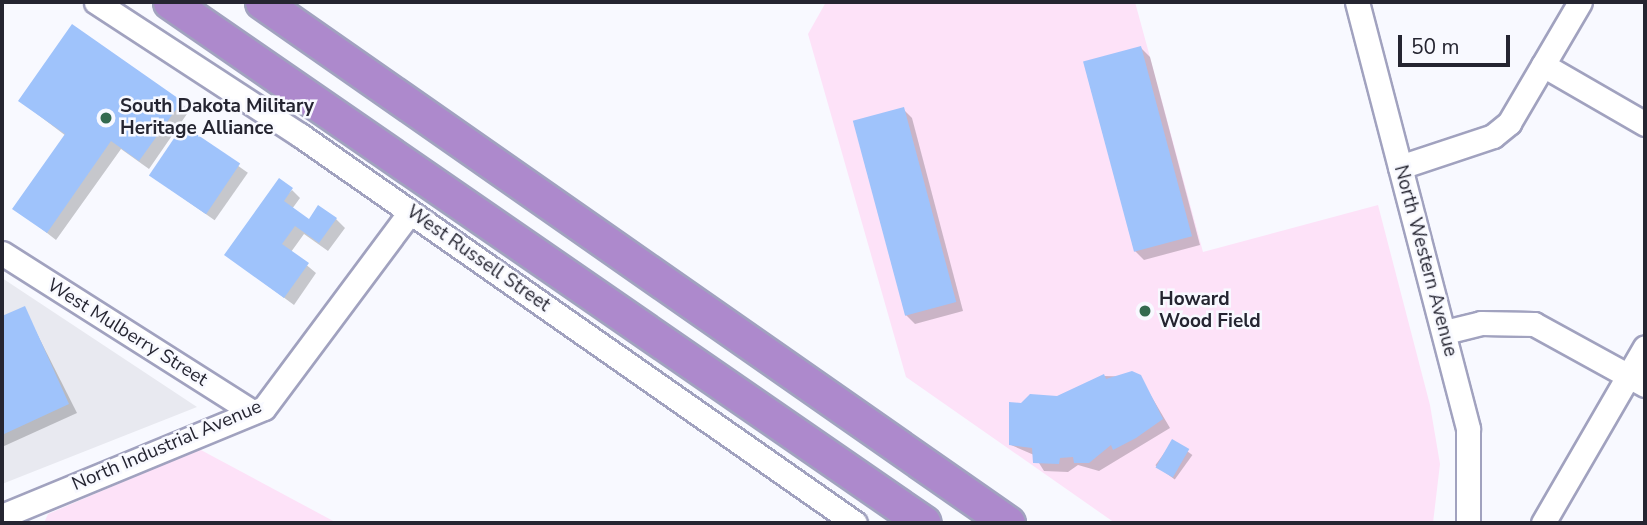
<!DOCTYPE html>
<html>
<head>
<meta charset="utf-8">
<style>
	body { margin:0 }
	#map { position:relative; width:1647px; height:525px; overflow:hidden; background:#f8f9ff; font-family:"Nunito Sans",sans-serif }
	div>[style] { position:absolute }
	.built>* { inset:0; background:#e8e9f0 }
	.green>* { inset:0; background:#fde2f8 }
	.shadow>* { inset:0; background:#0003; transform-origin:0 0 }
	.building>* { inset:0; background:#9fc3fb; transform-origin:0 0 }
	.roads { filter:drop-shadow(2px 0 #a1a2bf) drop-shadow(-2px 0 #a1a2bf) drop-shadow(0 2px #a1a2bf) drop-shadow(0 -2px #a1a2bf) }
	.minor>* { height:23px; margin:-11.5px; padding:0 11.5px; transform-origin:11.5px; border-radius:11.5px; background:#fff }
	.highway>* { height:33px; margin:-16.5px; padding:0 16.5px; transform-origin:16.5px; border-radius:16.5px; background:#ad89cc }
	.dots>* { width:19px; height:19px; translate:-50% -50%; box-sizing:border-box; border:4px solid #f8f9ff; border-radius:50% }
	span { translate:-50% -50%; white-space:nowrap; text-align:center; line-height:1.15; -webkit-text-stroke:5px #f8f9ff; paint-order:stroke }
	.poi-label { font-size:19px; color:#252531; font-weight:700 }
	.left { translate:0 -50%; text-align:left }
	.street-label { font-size:19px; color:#252531 }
	.frame { position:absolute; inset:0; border:4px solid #252531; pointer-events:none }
	.scale { position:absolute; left:1398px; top:35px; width:112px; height:32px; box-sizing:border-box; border:4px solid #252531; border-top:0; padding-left:9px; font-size:21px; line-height:24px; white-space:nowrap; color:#252531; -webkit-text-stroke:5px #f8f9ff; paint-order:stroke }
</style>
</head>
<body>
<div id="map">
	<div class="built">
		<div style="clip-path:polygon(2px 278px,197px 407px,2px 484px)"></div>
	</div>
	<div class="green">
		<div style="clip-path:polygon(826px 2px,1135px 2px,1203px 252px,1378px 205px,1430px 405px,1440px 464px,1433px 523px,1115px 523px,906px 377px,808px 34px)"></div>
		<div style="clip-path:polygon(199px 449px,337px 523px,44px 523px,48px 514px)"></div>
	</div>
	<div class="shadow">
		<div style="clip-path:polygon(1141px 48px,1150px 57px,1200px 245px,1144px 260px,1135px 251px)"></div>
		<div style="clip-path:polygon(20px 101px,180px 102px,189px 111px,149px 169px,121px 149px,56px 240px,15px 208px,66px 136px)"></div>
		<div style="clip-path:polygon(903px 109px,912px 118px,963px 311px,915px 324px,906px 315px)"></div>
		<div style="left:184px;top:128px;width:78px;height:58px;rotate:35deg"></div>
		<div style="clip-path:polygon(292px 190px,300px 198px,292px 209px,309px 221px,336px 219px,345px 228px,328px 251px,304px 234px,291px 252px,316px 273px,294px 305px,226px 255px)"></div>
		<div style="clip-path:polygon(24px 308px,77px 413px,2px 447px,2px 318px)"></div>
		<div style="clip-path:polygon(1104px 376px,1140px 377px,1170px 428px,1099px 471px,1078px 465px,1068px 472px,1044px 471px,1034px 455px,1011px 445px,1021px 405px,1058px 398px)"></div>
		<div style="left:1173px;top:441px;width:24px;height:30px;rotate:36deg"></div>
	</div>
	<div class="building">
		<div style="clip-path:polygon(72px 24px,182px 101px,139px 161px,111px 141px,47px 233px,12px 209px,65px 134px,18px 101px)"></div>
		<div style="left:1141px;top:46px;width:197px;height:60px;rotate:75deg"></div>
		<div style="left:904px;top:107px;width:202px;height:53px;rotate:75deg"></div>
		<div style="left:183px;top:125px;width:69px;height:61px;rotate:34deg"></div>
		<div style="clip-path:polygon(279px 178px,293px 188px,284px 201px,309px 219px,318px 205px,337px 218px,319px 243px,295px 226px,282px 244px,309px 263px,284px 298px,224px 255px)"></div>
		<div style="clip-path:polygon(25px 306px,69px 404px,2px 435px,2px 316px)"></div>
		<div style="clip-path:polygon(1132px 371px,1141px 375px,1163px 419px,1136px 438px,1113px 450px,1111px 445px,1089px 463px,1074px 463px,1073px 457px,1060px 458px,1059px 464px,1033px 463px,1032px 448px,1009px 445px,1009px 402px,1021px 403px,1030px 394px,1057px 396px,1104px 374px,1106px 379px)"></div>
		<div style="left:1172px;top:439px;width:20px;height:33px;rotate:30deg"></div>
	</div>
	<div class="roads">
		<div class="minor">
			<div style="left:96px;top:2px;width:244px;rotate:33.1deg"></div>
			<div style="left:300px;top:135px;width:677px;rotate:34.96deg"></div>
			<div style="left:1357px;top:2px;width:441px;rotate:75.4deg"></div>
			<div style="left:1468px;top:429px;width:94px;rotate:90deg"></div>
			<div style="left:1543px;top:65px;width:118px;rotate:30deg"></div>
			<div style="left:1400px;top:167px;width:98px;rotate:-18.4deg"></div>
			<div style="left:1493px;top:136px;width:21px;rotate:-39deg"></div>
			<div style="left:1509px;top:123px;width:140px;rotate:-59.6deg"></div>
			<div style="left:2px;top:253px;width:297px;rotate:32.4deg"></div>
			<div style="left:1445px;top:332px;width:37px;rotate:-14deg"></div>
			<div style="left:1481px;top:323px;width:53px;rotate:1.1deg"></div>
			<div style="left:1534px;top:324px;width:127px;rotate:28.8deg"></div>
			<div style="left:2px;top:516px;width:283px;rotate:-22.4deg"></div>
			<div style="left:264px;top:408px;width:244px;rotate:-53.3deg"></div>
			<div style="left:1543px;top:523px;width:203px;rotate:-59.9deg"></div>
		</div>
		<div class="highway">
			<div style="left:170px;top:2px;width:916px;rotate:34.64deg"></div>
			<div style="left:262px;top:2px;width:910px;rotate:34.93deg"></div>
		</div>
	</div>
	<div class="dots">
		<div style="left:106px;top:118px;background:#346a4f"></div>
		<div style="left:1145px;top:311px;background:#346a4f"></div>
	</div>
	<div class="poi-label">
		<span class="left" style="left:120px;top:118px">South Dakota Military<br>Heritage Alliance</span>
		<span class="left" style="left:1159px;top:311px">Howard<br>Wood Field</span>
	</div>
	<div class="street-label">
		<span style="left:478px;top:259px;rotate:35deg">West Russell Street</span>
		<span style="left:1425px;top:261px;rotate:75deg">North Western Avenue</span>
		<span style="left:127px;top:333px;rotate:32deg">West Mulberry Street</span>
		<span style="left:167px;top:446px;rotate:-23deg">North Industrial Avenue</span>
	</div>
	<div class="frame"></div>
	<div class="scale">50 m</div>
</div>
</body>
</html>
